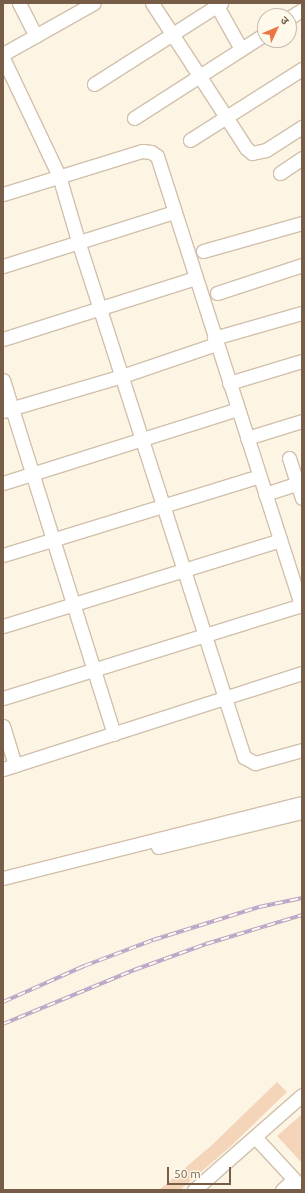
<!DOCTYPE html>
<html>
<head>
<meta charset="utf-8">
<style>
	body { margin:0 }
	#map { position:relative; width:305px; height:1193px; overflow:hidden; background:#fdf5e4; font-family:Ubuntu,"Noto Sans Devanagari",sans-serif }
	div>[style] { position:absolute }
	.building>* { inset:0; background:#f4d5ba }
	.roads { filter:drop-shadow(1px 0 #d1c0ac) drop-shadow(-1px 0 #d1c0ac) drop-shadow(0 1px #d1c0ac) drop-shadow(0 -1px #d1c0ac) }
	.minor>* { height:13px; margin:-6.5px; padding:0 6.5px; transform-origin:6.5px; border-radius:6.5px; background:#fff }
	.rail>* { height:4px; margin-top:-2px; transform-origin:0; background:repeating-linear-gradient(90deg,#fff9eb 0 8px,#b9a2c7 0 16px); box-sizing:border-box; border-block:1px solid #b9a2c7 }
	span { translate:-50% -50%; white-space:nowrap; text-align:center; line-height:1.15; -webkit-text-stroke:3px #fff9eb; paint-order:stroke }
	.frame { position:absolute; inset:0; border:4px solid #775c48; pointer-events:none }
	.north { position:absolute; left:257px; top:8px; width:40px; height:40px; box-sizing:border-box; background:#fff9eb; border:1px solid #c9baaa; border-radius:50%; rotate:46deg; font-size:11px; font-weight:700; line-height:16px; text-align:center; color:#775c48 }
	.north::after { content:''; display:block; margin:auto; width:14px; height:18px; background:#ec7644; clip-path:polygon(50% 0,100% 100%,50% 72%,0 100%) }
	.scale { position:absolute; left:167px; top:1167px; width:64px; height:18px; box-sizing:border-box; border:2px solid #775c48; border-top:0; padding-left:5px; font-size:12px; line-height:14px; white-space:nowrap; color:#775c48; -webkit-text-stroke:3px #fff9eb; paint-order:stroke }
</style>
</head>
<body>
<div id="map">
	<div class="building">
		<div style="clip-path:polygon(277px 1082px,287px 1092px,230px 1147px,180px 1190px,159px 1190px,212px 1145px)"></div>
		<div style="clip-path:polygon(302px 1114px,302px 1163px,277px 1136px)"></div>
	</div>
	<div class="roads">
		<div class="minor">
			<div style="left:19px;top:3px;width:37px;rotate:63deg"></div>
			<div style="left:152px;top:3px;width:173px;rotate:57deg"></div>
			<div style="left:246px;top:148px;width:8px;rotate:40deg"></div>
			<div style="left:252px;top:153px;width:14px;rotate:-12deg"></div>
			<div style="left:266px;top:150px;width:43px;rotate:-32.6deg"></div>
			<div style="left:217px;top:6px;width:49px;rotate:60.8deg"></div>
			<div style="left:289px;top:18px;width:15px;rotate:-32deg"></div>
			<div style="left:3px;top:54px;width:104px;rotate:-29.3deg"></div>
			<div style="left:3px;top:58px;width:131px;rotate:64.6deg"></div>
			<div style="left:59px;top:176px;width:71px;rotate:73.6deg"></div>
			<div style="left:79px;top:244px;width:539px;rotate:72.17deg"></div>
			<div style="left:244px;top:757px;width:13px;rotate:29deg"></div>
			<div style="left:255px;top:763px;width:49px;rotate:-15.5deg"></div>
			<div style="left:94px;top:84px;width:151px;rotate:-32.5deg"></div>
			<div style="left:134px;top:118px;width:156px;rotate:-32.7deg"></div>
			<div style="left:190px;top:140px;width:133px;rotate:-32.4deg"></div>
			<div style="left:280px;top:173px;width:27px;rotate:-34deg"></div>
			<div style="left:3px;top:194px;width:145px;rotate:-17.2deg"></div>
			<div style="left:142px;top:151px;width:9px;rotate:6deg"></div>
			<div style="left:151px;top:152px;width:7px;rotate:34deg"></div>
			<div style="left:157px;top:156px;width:472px;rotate:72.2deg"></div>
			<div style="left:203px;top:251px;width:103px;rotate:-15.8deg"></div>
			<div style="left:3px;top:266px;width:179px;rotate:-17.5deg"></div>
			<div style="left:217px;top:293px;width:89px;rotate:-18.2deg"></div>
			<div style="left:214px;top:338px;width:91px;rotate:-15.9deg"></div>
			<div style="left:3px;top:339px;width:201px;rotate:-17.6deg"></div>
			<div style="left:3px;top:380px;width:371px;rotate:72.6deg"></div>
			<div style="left:229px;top:383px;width:76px;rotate:-16.8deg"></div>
			<div style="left:3px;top:411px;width:124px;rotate:-16.4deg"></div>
			<div style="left:122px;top:376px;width:99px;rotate:-18.8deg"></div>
			<div style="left:247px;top:438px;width:58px;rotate:-17.2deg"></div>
			<div style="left:289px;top:458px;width:42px;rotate:72deg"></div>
			<div style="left:3px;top:483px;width:245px;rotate:-17.5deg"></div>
			<div style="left:265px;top:494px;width:39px;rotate:-18deg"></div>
			<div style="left:3px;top:555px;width:268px;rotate:-17.1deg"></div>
			<div style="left:3px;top:626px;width:290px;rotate:-17.2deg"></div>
			<div style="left:3px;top:698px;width:313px;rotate:-17.3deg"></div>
			<div style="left:3px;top:726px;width:41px;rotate:72.9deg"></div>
			<div style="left:3px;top:769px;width:314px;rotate:-17.8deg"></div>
			<div style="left:158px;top:847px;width:148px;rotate:-13.7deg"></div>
			<div style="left:3px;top:878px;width:308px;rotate:-14.1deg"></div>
			<div style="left:255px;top:1137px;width:69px;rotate:47.3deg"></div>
			<div style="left:194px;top:1190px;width:144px;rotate:-41.3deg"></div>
			<div style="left:282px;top:1190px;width:16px;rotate:-43deg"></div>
		</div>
	</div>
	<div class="rail">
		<div style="left:3px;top:1002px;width:89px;rotate:-24deg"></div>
		<div style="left:84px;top:966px;width:74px;rotate:-20.6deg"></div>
		<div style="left:153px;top:940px;width:111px;rotate:-17.3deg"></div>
		<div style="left:259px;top:907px;width:44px;rotate:-11.8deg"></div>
		<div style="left:3px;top:1024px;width:142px;rotate:-22.4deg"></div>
		<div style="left:134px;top:970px;width:77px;rotate:-19.9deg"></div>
		<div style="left:206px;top:944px;width:100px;rotate:-16.8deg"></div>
	</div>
	<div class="frame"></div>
	<div class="north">उ</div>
	<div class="scale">50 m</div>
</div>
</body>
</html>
